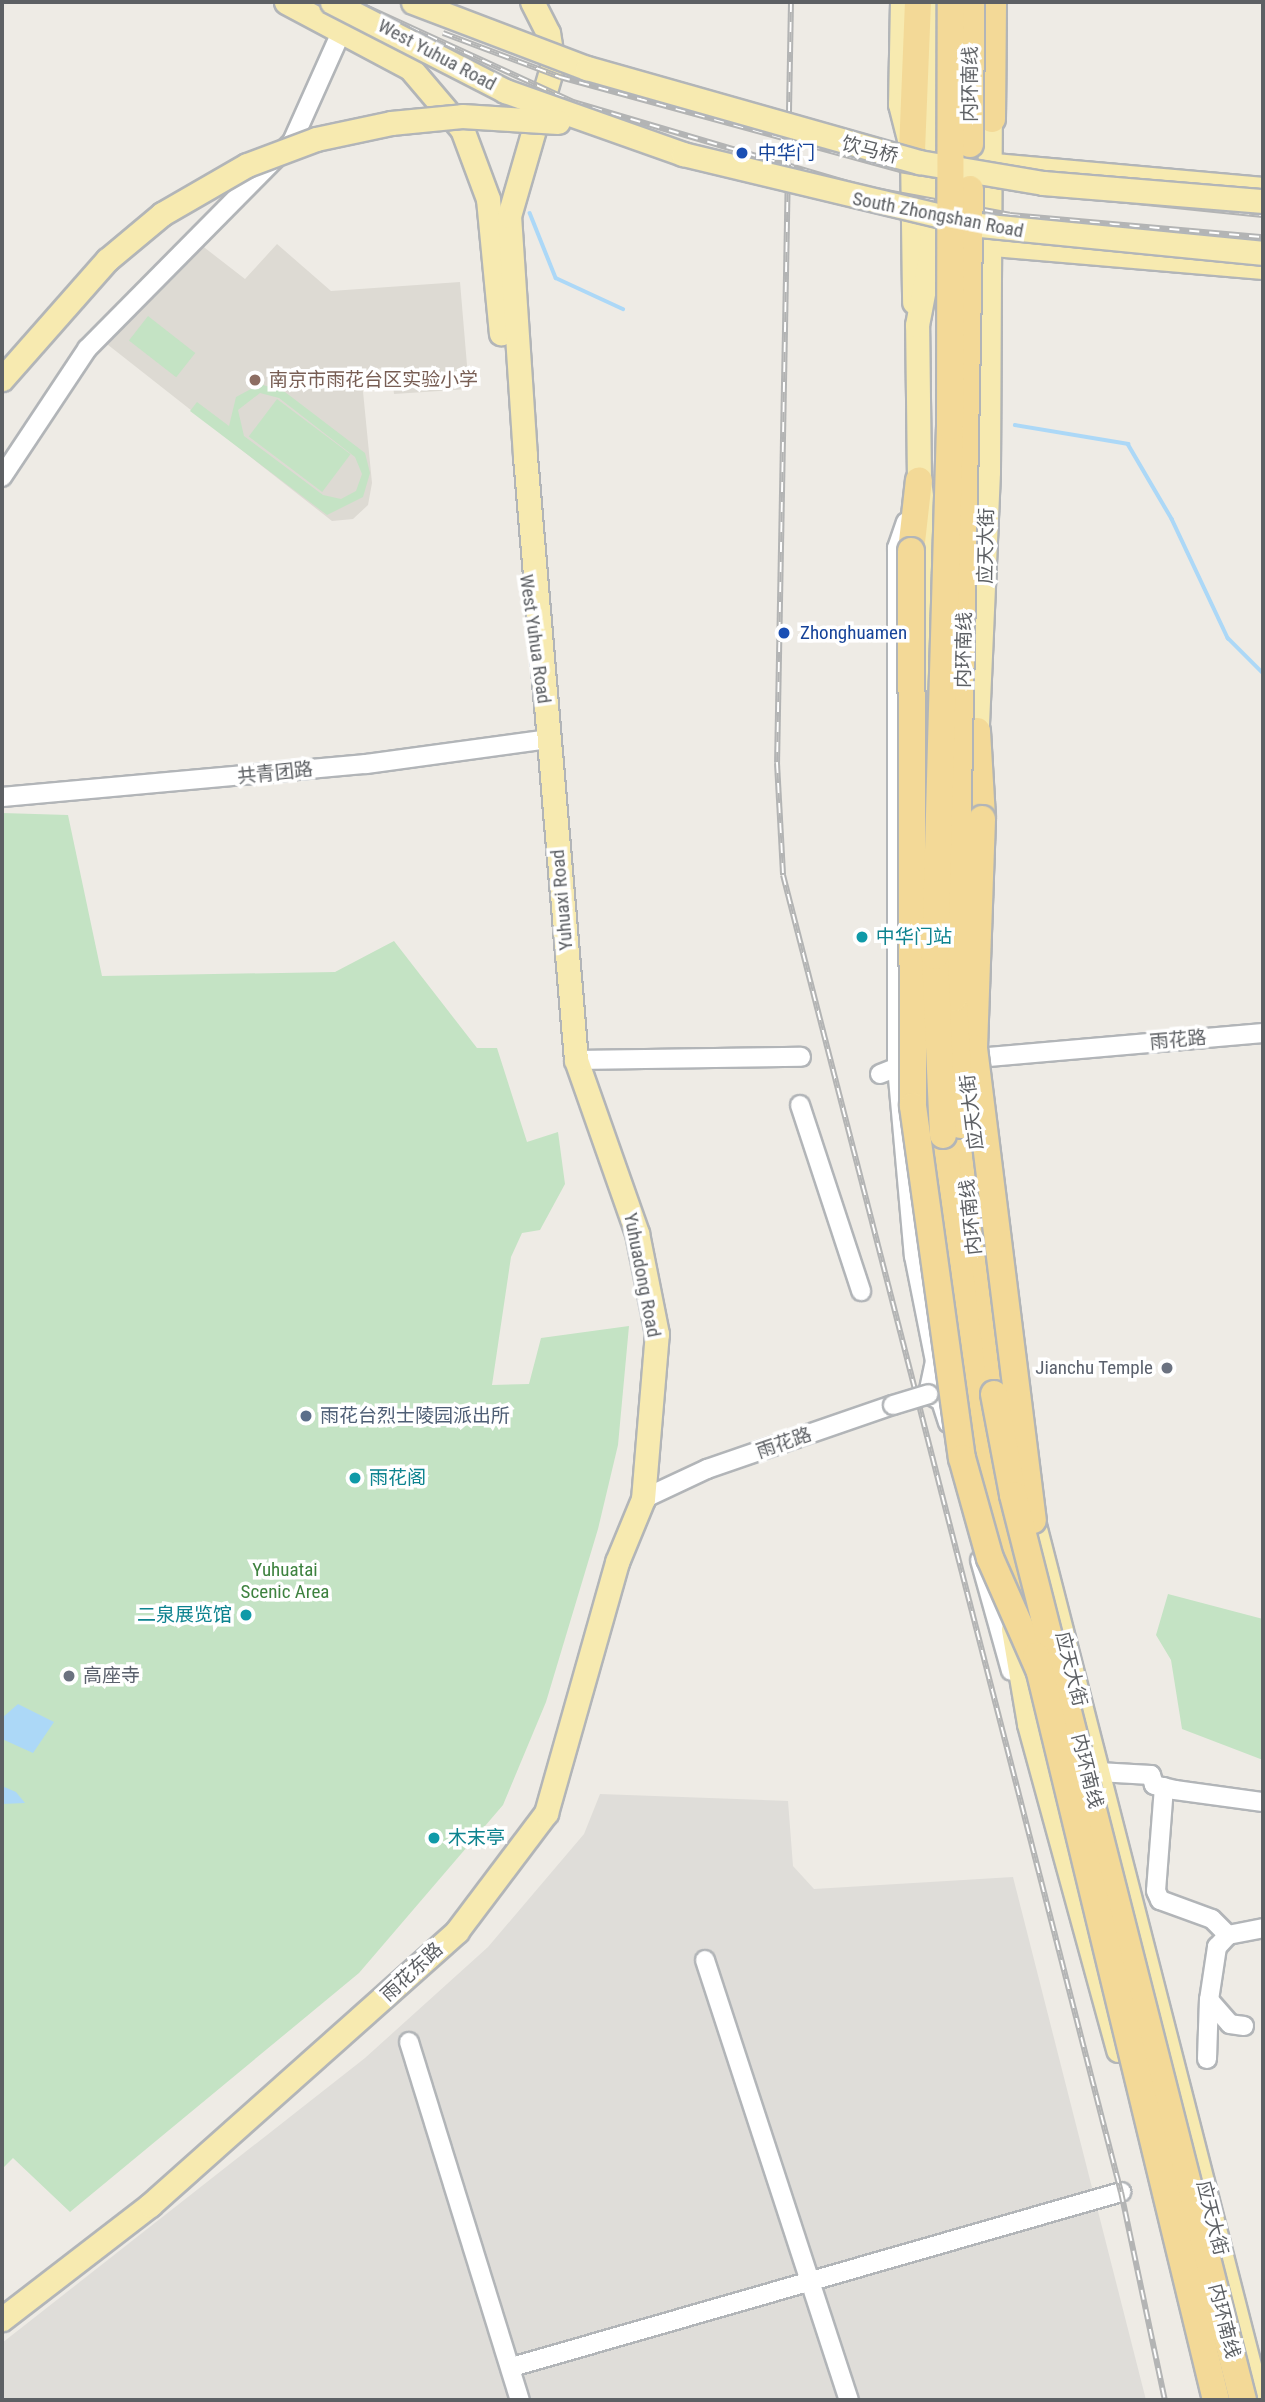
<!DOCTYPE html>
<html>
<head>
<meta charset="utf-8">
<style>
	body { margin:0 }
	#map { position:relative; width:1265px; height:2402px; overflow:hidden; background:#eeebe5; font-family:"Roboto Condensed","Noto Sans SC",sans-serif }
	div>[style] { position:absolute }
	.industrial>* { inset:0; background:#dfddd9 }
	.education>* { inset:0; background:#dddad3 }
	.green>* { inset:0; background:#c4e3c4; transform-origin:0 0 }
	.water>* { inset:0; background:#acd8f7 }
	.stream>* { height:3.5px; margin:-1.75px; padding:0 1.75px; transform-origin:1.75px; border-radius:1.75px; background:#acd8f7 }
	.roads { filter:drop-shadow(2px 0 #b2b5b8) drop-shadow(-2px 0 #b2b5b8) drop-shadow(0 2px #b2b5b8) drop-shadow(0 -2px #b2b5b8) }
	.minor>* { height:18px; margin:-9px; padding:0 9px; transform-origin:9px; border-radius:9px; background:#fff }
	.major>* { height:23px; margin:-11.5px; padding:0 11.5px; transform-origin:11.5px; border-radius:11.5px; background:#f7eab0 }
	.highway>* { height:26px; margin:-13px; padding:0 13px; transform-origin:13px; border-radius:13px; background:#f3d997 }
	.rail>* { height:6px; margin-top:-3px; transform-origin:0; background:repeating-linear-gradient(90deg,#fff 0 10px,#b3b4b4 0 20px); box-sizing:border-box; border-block:2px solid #b3b4b4 }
	.bridges { filter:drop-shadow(2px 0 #b2b5b8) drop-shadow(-2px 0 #b2b5b8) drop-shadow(0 2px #b2b5b8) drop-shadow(0 -2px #b2b5b8) }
	.minor-bridge>* { height:18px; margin:-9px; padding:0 9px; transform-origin:9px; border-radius:9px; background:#fff }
	.major-bridge>* { height:23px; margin:-11.5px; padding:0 11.5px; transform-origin:11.5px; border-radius:11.5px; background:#f7eab0 }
	.highway-bridge>* { height:26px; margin:-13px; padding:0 13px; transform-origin:13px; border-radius:13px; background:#f3d997 }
	.dots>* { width:19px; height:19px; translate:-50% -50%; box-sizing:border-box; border:4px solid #fff; border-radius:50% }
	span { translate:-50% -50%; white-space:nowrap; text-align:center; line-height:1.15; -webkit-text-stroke:7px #fff; paint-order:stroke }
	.street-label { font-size:19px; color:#5d6064 }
	.transit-label { font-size:19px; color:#164399 }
	.left { translate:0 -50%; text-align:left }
	.education-label { font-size:19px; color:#785e54 }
	.culture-label { font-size:19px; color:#0d838f }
	.right { translate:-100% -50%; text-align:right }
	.worship-label { font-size:19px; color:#5b616d }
	.service-label { font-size:19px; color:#4e5e75 }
	.park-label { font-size:19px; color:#3e823f }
	.frame { position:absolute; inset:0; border:4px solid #5d6064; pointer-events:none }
</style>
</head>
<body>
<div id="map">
	<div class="industrial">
		<div style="clip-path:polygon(600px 1794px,788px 1801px,793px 1866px,814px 1889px,1013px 1877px,1146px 2400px,2px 2400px,2px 2343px,365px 2058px,488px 1947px,584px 1834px)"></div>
	</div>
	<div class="education">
		<div style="clip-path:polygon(196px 241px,245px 279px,277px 244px,331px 291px,460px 282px,469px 389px,394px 394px,391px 367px,361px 371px,372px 483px,368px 505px,353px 519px,332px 521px,98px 337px)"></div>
	</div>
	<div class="green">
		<div style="left:148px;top:316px;width:60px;height:31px;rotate:38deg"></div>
		<div style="clip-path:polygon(evenodd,260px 384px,285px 392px,365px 453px,370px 473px,363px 497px,327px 515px,190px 411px,197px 402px,229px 426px,236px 397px,260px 384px,260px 393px,279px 398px,355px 457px,362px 474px,356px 491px,341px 499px,323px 495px,244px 436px,238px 410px,260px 393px)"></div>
		<div style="left:277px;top:399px;width:92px;height:47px;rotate:37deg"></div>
		<div style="clip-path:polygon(2px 813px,68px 815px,102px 976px,335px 972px,394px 941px,477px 1048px,497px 1048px,527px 1142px,558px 1132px,565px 1184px,540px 1230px,522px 1233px,511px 1257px,492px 1385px,529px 1384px,541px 1338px,629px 1326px,618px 1445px,598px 1529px,546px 1702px,503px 1805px,359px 1973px,70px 2212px,13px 2158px,2px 2169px)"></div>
		<div style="clip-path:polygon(1168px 1594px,1263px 1619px,1263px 1760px,1182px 1729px,1171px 1660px,1156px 1635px)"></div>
	</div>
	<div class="water">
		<div style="clip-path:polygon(18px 1704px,54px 1722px,33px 1753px,2px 1739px,2px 1718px)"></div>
		<div style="clip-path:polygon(2px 1786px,16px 1792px,25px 1803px,2px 1804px)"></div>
	</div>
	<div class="stream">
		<div style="left:530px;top:213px;width:70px;rotate:68.2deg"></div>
		<div style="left:556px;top:278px;width:74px;rotate:24.8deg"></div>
		<div style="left:1015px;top:425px;width:115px;rotate:9.5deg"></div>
		<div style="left:1128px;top:444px;width:87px;rotate:59.6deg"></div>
		<div style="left:1172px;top:519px;width:132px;rotate:64.8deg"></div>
		<div style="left:1228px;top:638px;width:49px;rotate:45deg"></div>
	</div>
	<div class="roads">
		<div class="minor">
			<div style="left:2px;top:477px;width:154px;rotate:-56.4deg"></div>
			<div style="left:87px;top:349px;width:291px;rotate:-45.3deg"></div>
			<div style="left:292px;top:142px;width:123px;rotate:-65.9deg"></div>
			<div style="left:906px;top:522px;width:28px;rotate:109deg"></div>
			<div style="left:897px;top:548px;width:519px;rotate:90deg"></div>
			<div style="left:897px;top:1067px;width:190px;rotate:84.9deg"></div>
			<div style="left:914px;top:1256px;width:107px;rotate:78.7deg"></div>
			<div style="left:935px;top:1361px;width:34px;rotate:102deg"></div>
			<div style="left:928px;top:1394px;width:15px;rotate:28deg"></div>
			<div style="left:941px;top:1401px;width:23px;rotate:72deg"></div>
			<div style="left:2px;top:797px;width:365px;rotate:-5.2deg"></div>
			<div style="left:366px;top:764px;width:184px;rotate:-7.8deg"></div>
			<div style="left:576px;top:1060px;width:225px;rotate:-0.8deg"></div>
			<div style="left:880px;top:1074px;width:46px;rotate:-21.6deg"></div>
			<div style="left:923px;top:1057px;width:43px;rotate:2.7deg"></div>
			<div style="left:966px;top:1059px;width:298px;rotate:-5deg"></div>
			<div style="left:800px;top:1105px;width:196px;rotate:71.8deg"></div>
			<div style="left:643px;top:1499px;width:71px;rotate:-25.1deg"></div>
			<div style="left:707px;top:1469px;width:197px;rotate:-19deg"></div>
			<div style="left:980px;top:1560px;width:115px;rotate:74.4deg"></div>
			<div style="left:1098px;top:1772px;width:53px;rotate:3.2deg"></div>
			<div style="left:1151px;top:1775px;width:10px;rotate:73deg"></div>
			<div style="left:1154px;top:1785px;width:22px;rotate:13deg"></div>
			<div style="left:1175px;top:1790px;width:89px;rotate:7.8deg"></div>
			<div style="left:1164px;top:1787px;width:104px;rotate:94.4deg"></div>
			<div style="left:1156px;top:1891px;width:10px;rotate:66deg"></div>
			<div style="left:1160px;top:1900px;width:55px;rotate:20.1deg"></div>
			<div style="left:1212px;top:1919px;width:23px;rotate:45deg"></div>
			<div style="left:705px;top:1960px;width:463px;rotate:71.9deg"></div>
			<div style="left:1244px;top:2026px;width:14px;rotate:-172deg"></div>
			<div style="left:1230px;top:2024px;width:32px;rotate:-131deg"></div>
			<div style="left:1209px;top:2000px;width:54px;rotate:-81.4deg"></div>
			<div style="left:1217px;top:1947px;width:16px;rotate:-47deg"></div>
			<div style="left:1228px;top:1935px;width:36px;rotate:-11deg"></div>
			<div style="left:409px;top:2042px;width:375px;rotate:72.8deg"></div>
			<div style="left:1207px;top:2059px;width:59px;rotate:-88.1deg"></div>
			<div style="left:512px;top:2367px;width:634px;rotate:-16.03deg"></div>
		</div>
		<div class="major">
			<div style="left:286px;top:2px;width:140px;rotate:28deg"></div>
			<div style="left:410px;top:68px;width:80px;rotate:49.6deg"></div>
			<div style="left:462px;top:129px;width:75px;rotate:69.6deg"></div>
			<div style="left:488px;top:199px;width:135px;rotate:84.5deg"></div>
			<div style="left:902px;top:2px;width:102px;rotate:91.1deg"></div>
			<div style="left:900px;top:104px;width:49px;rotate:75.7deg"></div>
			<div style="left:912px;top:151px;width:151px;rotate:89.2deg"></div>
			<div style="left:994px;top:165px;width:270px;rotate:5.1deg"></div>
			<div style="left:993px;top:244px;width:271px;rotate:4.9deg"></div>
			<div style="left:976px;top:747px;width:276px;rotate:-87.5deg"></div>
			<div style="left:988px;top:471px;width:368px;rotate:-89.7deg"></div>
			<div style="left:925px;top:858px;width:308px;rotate:-89.4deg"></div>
			<div style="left:928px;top:550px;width:71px;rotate:-97.3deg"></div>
			<div style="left:919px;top:480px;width:155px;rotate:-90.7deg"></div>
			<div style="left:917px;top:325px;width:74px;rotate:-79.1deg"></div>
			<div style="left:931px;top:252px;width:250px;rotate:-89.3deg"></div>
			<div style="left:1029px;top:1505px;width:924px;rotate:75.65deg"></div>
			<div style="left:1013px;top:1629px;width:96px;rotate:80.4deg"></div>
			<div style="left:1029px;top:1724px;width:338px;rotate:74.7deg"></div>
			<div style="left:2px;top:2319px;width:187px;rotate:-37.6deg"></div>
			<div style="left:150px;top:2205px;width:411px;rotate:-41.7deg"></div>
			<div style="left:457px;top:1931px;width:148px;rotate:-53deg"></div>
			<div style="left:546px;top:1813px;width:261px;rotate:-74.2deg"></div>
			<div style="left:617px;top:1562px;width:68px;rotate:-67.6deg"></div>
			<div style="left:643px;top:1499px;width:166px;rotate:-85.2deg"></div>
			<div style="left:657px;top:1334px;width:103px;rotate:-101.2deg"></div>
			<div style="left:637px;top:1233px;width:183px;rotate:-109.4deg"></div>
			<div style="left:576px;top:1060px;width:606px;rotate:-94.83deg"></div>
			<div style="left:525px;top:456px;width:241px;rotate:-93.8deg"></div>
			<div style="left:509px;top:216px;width:158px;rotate:-73.9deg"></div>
			<div style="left:553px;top:64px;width:31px;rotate:-99deg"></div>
			<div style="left:548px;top:33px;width:35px;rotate:-117deg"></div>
		</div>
		<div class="highway">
			<div style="left:992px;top:119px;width:117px;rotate:-89.5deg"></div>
			<div style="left:912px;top:151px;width:149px;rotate:-87.7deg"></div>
			<div style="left:911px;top:551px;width:71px;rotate:-83.6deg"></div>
			<div style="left:977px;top:731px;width:88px;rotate:86.7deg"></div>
			<div style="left:961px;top:1125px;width:271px;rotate:83deg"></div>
			<div style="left:943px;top:1135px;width:310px;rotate:83deg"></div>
			<div style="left:981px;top:1443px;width:148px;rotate:76.3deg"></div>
		</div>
	</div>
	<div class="rail">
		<div style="left:355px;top:2px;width:240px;rotate:24.6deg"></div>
		<div style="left:573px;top:102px;width:304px;rotate:16.4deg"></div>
		<div style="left:865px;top:188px;width:147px;rotate:10.5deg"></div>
		<div style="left:1010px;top:215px;width:254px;rotate:5deg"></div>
		<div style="left:791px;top:2px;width:761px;rotate:91.05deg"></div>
		<div style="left:777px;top:763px;width:112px;rotate:86.9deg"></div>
		<div style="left:783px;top:875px;width:1360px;rotate:75.61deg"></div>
		<div style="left:1121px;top:2192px;width:213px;rotate:78.1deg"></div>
		<div style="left:443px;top:33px;width:125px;rotate:20.6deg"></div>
		<div style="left:560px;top:77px;width:352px;rotate:15.3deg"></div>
		<div style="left:899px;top:170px;width:123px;rotate:9.4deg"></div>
		<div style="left:1020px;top:190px;width:244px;rotate:5.9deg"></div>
	</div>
	<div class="bridges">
		<div class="minor-bridge">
			<div style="left:893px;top:1405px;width:37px;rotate:-17deg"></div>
		</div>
		<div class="major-bridge">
			<div style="left:332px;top:2px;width:195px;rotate:27.2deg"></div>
			<div style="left:505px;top:91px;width:189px;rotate:19.5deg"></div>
			<div style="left:683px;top:154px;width:304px;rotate:13.5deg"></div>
			<div style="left:979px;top:225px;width:285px;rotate:5.6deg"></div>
			<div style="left:413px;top:2px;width:186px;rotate:20.8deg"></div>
			<div style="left:587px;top:68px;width:345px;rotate:15.8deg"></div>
			<div style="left:919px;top:162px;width:126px;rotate:9.6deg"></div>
			<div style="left:1043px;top:183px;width:221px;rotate:4.7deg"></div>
			<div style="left:2px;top:379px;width:159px;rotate:-48.6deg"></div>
			<div style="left:107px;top:260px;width:72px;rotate:-39.9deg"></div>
			<div style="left:162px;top:214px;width:98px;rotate:-30deg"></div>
			<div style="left:247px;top:165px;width:74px;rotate:-20.6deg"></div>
			<div style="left:316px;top:139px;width:77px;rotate:-12deg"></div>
			<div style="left:391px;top:123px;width:71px;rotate:-5.6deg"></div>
			<div style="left:462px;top:116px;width:96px;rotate:3.6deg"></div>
		</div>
		<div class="highway-bridge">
			<div style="left:970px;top:144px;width:142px;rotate:-89.6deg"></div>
			<div style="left:911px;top:551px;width:555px;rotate:89.79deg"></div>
			<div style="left:913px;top:1106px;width:355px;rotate:82.1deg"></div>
			<div style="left:962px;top:1458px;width:104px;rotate:74.4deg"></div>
			<div style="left:990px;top:1558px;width:124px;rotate:66.3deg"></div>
			<div style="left:982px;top:819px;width:229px;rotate:92deg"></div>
			<div style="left:974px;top:1048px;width:476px;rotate:82.9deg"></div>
			<div style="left:961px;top:1125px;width:127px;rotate:-93.2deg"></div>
			<div style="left:954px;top:998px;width:809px;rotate:-88.87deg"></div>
			<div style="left:943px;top:1135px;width:179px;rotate:-92.6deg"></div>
			<div style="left:935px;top:956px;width:530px;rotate:-88.38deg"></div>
			<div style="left:950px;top:426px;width:424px;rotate:-89.9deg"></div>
			<div style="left:994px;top:1394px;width:103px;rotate:79.3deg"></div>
			<div style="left:1013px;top:1495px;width:934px;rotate:75.74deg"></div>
			<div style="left:1036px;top:1656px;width:765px;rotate:76.4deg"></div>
		</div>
	</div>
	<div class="dots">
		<div style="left:742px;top:153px;background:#1a4fb4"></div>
		<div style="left:255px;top:380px;background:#8d6e63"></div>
		<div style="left:784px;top:633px;background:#1a4fb4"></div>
		<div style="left:862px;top:937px;background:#0f9aa8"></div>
		<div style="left:1167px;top:1368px;background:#6b7280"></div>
		<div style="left:306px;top:1416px;background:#5c6f8a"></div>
		<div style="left:355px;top:1478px;background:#0f9aa8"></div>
		<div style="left:246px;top:1615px;background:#0f9aa8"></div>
		<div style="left:69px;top:1676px;background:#6b7280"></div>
		<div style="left:434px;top:1838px;background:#0f9aa8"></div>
	</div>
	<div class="street-label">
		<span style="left:437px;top:55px;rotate:28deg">West Yuhua Road</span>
		<span style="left:970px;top:84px;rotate:-90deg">内环南线</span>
		<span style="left:870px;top:150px;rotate:14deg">饮马桥</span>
		<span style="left:938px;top:215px;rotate:11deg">South Zhongshan Road</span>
		<span style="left:986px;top:546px;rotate:-89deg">应天大街</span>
		<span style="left:535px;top:639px;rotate:82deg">West Yuhua Road</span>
		<span style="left:964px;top:650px;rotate:-89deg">内环南线</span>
		<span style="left:275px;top:773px;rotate:-6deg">共青团路</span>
		<span style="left:562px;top:900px;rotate:-95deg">Yuhuaxi Road</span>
		<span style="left:1178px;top:1040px;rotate:-5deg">雨花路</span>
		<span style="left:972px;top:1112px;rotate:-97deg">应天大街</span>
		<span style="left:971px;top:1217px;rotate:-96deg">内环南线</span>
		<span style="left:642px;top:1275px;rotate:79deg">Yuhuadong Road</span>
		<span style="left:784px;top:1443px;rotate:-19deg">雨花路</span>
		<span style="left:1071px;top:1669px;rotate:76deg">应天大街</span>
		<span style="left:1087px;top:1771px;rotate:76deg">内环南线</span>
		<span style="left:412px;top:1972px;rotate:-43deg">雨花东路</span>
		<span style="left:1212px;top:2218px;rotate:76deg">应天大街</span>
		<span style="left:1224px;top:2321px;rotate:76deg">内环南线</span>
	</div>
	<div class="transit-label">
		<span class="left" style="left:758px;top:153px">中华门</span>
		<span class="left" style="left:800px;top:633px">Zhonghuamen</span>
	</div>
	<div class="education-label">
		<span class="left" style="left:269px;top:380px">南京市雨花台区实验小学</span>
	</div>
	<div class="culture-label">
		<span class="left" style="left:876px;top:937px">中华门站</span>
		<span class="left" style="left:369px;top:1478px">雨花阁</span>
		<span class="right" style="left:232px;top:1615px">二泉展览馆</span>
		<span class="left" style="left:448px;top:1838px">木末亭</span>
	</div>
	<div class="worship-label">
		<span class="right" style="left:1153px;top:1368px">Jianchu Temple</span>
		<span class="left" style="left:83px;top:1676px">高座寺</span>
	</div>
	<div class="service-label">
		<span class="left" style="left:320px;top:1416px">雨花台烈士陵园派出所</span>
	</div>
	<div class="park-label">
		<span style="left:285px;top:1581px">Yuhuatai<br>Scenic Area</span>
	</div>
	<div class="frame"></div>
</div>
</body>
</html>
